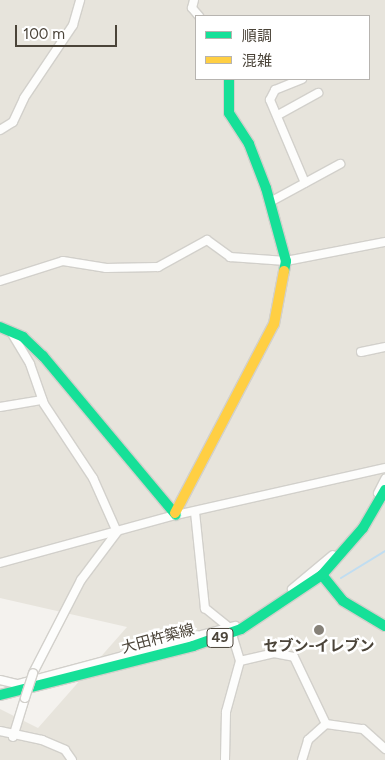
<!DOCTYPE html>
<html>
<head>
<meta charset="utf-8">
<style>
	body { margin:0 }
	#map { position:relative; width:385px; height:760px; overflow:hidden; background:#f4f2ee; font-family:Figtree,"Noto Sans JP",sans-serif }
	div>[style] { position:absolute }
	.residential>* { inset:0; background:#e7e4dc }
	.stream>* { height:2px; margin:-1px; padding:0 1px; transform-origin:1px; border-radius:1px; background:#c0ddf1 }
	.roads { filter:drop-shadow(1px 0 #d2d0cb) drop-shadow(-1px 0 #d2d0cb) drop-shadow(0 1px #d2d0cb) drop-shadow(0 -1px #d2d0cb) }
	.street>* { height:8px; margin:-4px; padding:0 4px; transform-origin:4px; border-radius:4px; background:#fdfdfc }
	.fast>* { height:10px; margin:-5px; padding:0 5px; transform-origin:5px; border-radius:5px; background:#16e098 }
	.slow>* { height:10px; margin:-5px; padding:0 5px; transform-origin:5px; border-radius:5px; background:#ffcf43 }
	.bridges { filter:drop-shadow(1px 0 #d2d0cb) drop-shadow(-1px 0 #d2d0cb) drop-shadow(0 1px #d2d0cb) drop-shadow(0 -1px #d2d0cb) }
	.street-bridge>* { height:8px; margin:-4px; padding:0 4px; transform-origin:4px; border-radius:4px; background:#fdfdfc }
	.dots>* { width:14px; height:14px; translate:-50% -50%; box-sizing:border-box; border:2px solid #fff; border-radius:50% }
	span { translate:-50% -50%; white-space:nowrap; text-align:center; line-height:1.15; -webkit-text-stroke:5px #fff; paint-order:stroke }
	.shield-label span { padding:1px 4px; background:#fff; border:1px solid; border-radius:4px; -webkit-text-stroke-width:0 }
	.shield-label { font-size:14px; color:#4b4439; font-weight:700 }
	.street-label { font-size:15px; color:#4b4439 }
	.poi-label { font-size:15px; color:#4b4439; font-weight:700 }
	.legend { position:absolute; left:195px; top:15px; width:175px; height:65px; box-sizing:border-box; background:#fff; border:1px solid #b7b4b0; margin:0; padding:6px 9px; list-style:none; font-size:15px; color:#4b4439 }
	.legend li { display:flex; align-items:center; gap:10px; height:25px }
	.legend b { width:25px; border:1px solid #b7b4b0 }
	.scale { position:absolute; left:15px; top:25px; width:102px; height:22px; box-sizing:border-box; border:2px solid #4b4439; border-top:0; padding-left:6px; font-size:15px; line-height:18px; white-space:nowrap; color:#4b4439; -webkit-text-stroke:4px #fff; paint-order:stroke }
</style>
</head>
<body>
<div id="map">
	<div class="residential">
		<div style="clip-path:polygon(evenodd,0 0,385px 0,385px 760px,0 760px,0 709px,38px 728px,127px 627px,0 598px,0 0,196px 16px,369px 16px,369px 79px,196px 79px,196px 16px)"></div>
	</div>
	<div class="stream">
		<div style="left:341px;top:578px;width:52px;rotate:-31.5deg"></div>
	</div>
	<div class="roads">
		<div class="street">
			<div style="left:194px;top:0;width:8px;rotate:104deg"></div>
			<div style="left:192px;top:8px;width:11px;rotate:49deg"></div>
			<div style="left:302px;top:79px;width:29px;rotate:158deg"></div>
			<div style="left:275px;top:90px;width:11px;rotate:117deg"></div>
			<div style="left:270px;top:100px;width:90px;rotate:67.1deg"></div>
			<div style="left:278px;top:115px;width:46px;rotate:-28.8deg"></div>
			<div style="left:0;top:130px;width:15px;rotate:-32deg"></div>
			<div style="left:13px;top:122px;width:26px;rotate:-65deg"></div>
			<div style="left:24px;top:98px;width:88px;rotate:-56.1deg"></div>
			<div style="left:73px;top:25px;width:26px;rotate:-74deg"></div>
			<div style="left:270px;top:202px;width:80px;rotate:-28.5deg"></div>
			<div style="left:0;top:281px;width:66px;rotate:-17.6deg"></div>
			<div style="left:63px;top:261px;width:44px;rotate:9.2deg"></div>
			<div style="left:106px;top:268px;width:52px;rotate:-1.1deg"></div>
			<div style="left:158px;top:267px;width:56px;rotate:-28.9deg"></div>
			<div style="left:207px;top:240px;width:29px;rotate:36deg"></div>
			<div style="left:230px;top:257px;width:56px;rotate:4.1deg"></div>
			<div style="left:286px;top:261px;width:101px;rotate:-10.9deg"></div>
			<div style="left:11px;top:332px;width:37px;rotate:59deg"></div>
			<div style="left:30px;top:364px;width:42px;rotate:70.7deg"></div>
			<div style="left:44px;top:404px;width:89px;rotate:56.5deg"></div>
			<div style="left:93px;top:478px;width:59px;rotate:66deg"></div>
			<div style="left:361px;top:352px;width:25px;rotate:-12deg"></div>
			<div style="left:0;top:407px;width:43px;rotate:-9.5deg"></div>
			<div style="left:378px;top:493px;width:16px;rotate:-63deg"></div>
			<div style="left:195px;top:512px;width:97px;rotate:84.1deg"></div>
			<div style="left:205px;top:608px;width:32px;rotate:39deg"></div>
			<div style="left:230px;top:628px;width:34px;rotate:73deg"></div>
			<div style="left:240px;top:661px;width:53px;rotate:105.4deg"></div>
			<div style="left:226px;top:712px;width:48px;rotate:91.2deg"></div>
			<div style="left:0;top:563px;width:182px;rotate:-15.3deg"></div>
			<div style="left:176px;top:515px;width:214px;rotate:-12.7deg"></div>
			<div style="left:292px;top:589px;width:53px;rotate:-39.7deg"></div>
			<div style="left:240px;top:661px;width:35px;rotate:-13deg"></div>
			<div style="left:274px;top:653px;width:20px;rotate:11deg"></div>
			<div style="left:294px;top:657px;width:74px;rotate:64.5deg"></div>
			<div style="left:33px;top:673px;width:105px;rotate:-62.7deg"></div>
			<div style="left:81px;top:580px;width:60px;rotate:-53.1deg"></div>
			<div style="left:0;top:680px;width:18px;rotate:13deg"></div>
			<div style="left:18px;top:684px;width:225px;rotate:-15deg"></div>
			<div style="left:0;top:731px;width:43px;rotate:12.1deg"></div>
			<div style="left:42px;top:740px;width:25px;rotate:23deg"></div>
			<div style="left:65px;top:750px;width:12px;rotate:55deg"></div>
			<div style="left:13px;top:737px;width:41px;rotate:-72.9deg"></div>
			<div style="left:302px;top:760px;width:21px;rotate:-73deg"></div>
			<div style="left:308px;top:740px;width:24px;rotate:-42deg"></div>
			<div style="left:326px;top:724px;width:37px;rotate:8deg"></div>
			<div style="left:363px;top:729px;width:30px;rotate:42deg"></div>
		</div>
		<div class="fast">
			<div style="left:229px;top:79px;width:34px;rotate:90deg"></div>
			<div style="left:229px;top:113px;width:37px;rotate:57deg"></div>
			<div style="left:249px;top:144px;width:47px;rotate:68.9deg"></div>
			<div style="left:266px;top:188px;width:76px;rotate:74.7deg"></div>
			<div style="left:286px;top:261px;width:10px;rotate:101deg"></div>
			<div style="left:0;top:327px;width:25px;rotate:23deg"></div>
			<div style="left:23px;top:337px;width:28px;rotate:44deg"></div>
			<div style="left:43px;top:356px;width:207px;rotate:50.1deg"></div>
			<div style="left:322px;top:575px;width:33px;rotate:51deg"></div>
			<div style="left:343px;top:601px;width:49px;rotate:30.8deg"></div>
			<div style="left:0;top:695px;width:199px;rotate:-14.2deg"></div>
			<div style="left:193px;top:646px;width:51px;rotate:-19.5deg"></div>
			<div style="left:241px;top:629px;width:97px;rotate:-33.7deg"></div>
			<div style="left:322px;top:575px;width:62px;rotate:-48.9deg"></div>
			<div style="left:363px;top:528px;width:44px;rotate:-59.9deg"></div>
		</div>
		<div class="slow">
			<div style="left:175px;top:513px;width:213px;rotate:-62.4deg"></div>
			<div style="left:274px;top:324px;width:54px;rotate:-79.3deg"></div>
		</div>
	</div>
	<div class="bridges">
		<div class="street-bridge">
			<div style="left:25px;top:698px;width:26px;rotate:-72deg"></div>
		</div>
	</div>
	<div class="dots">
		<div style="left:319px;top:630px;background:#868178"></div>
	</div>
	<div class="shield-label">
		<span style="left:220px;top:638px">49</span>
	</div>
	<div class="street-label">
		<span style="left:158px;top:639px;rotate:-15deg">大田杵築線</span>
	</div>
	<div class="poi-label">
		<span style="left:319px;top:647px">セブン-イレブン</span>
	</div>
	<ul class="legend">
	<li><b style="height:6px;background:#16e098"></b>順調</li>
	<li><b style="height:6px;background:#ffcf43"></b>混雑</li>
	</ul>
	<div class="scale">100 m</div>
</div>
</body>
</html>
